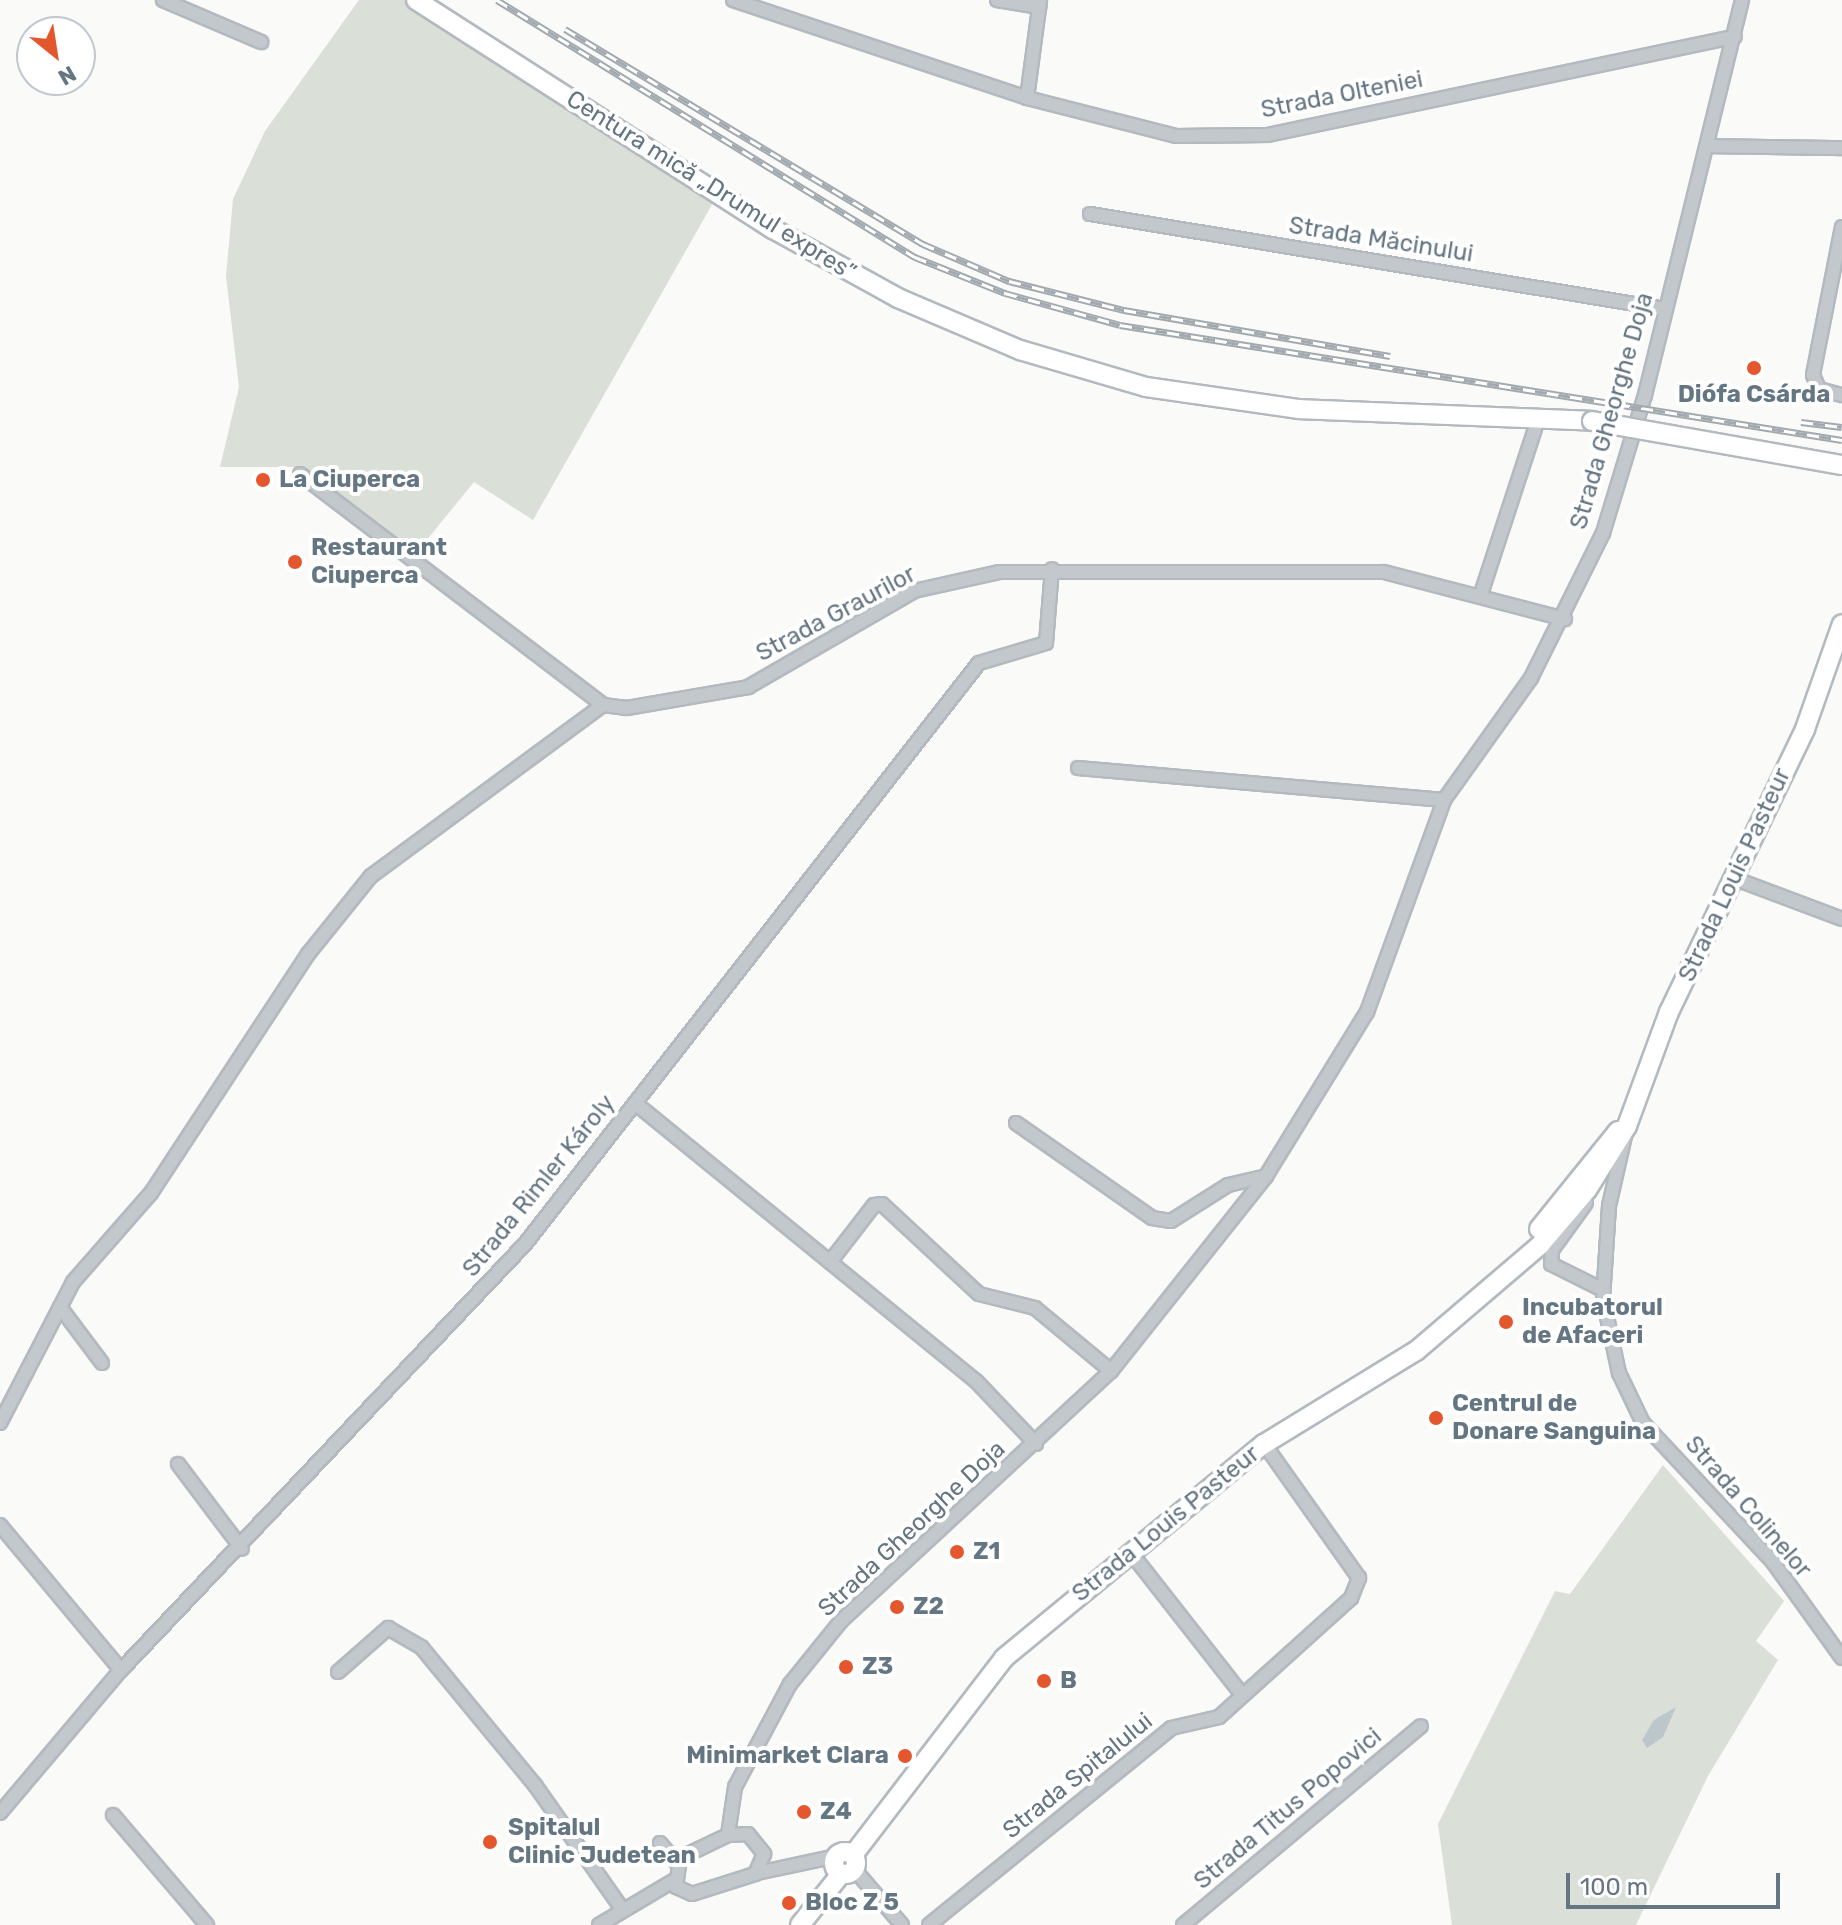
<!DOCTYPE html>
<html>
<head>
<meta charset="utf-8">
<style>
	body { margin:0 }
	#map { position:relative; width:1842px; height:1925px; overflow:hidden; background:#fafaf8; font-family:Rubik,sans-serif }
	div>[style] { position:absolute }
	.green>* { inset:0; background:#dadfd7 }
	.water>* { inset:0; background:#bbc7cb }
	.roads { filter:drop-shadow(2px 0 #b3babf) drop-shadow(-2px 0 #b3babf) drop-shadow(0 2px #b3babf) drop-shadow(0 -2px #b3babf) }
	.minor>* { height:12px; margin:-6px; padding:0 6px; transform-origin:6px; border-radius:6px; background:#c3c8cc }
	.secondary>* { height:18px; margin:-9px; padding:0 9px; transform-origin:9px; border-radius:9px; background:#fff }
	.secondary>.ring { margin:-9px; padding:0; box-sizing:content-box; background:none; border:18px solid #fff; border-radius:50% }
	.rail>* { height:7px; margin-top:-3.5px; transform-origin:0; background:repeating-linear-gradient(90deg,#fff 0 12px,#a2aab0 0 24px); box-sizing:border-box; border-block:2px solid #a2aab0 }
	.bridges { filter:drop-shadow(2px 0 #b3babf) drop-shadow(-2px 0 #b3babf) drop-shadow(0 2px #b3babf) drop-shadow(0 -2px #b3babf) }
	.secondary-bridge>* { height:18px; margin:-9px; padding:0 9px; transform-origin:9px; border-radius:9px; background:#fff }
	.dots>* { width:22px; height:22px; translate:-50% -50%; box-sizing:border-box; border:4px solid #fff; border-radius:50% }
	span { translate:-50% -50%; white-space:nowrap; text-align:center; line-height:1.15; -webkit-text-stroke:8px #fff; paint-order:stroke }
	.street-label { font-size:24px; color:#657683 }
	.poi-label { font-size:24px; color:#657683; font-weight:700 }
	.left { translate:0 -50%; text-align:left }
	.right { translate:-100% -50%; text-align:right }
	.north { position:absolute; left:16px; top:16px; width:80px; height:80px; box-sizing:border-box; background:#fff; border:2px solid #c1c8cd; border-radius:50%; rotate:150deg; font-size:22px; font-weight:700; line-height:32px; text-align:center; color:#657683 }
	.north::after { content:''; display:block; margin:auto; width:28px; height:36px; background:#e4572e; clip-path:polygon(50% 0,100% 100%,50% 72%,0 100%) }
	.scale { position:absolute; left:1566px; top:1873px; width:214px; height:36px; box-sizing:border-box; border:4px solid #657683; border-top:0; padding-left:10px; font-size:24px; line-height:28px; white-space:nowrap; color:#657683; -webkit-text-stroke:6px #fff; paint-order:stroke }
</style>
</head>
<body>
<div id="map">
	<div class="green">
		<div style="clip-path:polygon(359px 0,416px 0,718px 194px,533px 520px,474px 482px,412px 558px,301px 467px,220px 467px,239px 387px,226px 276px,233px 199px,265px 131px)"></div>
		<div style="clip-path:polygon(1663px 1465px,1784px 1601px,1756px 1641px,1778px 1660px,1708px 1776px,1636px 1925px,1452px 1925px,1438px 1824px,1555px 1591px,1570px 1594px)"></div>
	</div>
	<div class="water">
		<div style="clip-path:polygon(1676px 1707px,1663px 1737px,1647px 1748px,1642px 1740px,1654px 1720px)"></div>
	</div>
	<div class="roads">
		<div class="minor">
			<div style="left:163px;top:0;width:107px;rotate:23.2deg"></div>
			<div style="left:733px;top:0;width:310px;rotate:18.4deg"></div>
			<div style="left:1027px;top:98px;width:154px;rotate:14.3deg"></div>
			<div style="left:1176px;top:136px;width:92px;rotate:-0.6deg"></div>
			<div style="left:1268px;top:135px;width:477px;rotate:-11.9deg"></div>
			<div style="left:997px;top:0;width:43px;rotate:9.5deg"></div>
			<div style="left:1027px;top:98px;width:99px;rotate:-82.4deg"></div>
			<div style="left:1709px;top:146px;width:133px;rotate:0.9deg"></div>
			<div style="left:1090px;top:214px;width:583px;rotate:9.38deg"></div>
			<div style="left:1842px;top:227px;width:151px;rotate:101.1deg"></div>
			<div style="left:1813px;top:375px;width:15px;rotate:67deg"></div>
			<div style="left:1819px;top:389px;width:24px;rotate:15deg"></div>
			<div style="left:300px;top:474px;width:381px;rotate:37.3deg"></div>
			<div style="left:603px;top:705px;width:24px;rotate:7deg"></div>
			<div style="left:627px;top:708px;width:123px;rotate:-9.8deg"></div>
			<div style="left:748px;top:687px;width:192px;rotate:-30deg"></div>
			<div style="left:914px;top:591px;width:87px;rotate:-12.6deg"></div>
			<div style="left:999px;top:572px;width:385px"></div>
			<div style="left:1384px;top:572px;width:187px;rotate:14.6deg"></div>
			<div style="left:1481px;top:594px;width:186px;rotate:-71.9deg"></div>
			<div style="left:1078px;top:768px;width:367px;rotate:5deg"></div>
			<div style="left:1733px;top:878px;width:116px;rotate:20.6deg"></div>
			<div style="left:635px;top:1103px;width:440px;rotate:39.2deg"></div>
			<div style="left:976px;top:1381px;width:87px;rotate:46.4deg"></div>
			<div style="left:1016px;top:1123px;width:166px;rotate:34.9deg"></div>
			<div style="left:1152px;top:1218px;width:19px;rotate:9deg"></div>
			<div style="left:1171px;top:1221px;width:67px;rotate:-32.3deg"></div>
			<div style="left:1228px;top:1185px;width:39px;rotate:-13deg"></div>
			<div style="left:1625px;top:1136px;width:72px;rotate:102.9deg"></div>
			<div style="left:1609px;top:1206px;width:92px;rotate:93.7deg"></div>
			<div style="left:1603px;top:1298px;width:77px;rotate:78deg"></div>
			<div style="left:1619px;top:1373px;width:55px;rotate:64.4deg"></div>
			<div style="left:1643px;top:1423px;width:190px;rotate:46.9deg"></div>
			<div style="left:1773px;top:1562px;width:118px;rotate:54.3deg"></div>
			<div style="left:1586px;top:1203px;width:58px;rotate:125.9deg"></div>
			<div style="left:1552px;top:1250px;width:14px;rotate:94deg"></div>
			<div style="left:1551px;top:1264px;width:58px;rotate:26.6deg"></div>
			<div style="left:830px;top:1262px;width:72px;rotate:-52.3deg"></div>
			<div style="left:874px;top:1205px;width:8px;rotate:-7deg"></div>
			<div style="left:882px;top:1204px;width:132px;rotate:42.9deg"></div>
			<div style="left:979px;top:1294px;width:58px;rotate:14deg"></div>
			<div style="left:1035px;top:1308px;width:99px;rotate:39.7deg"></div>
			<div style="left:60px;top:1307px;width:70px;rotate:53.1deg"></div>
			<div style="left:0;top:1423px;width:159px;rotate:-62.6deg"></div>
			<div style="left:73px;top:1282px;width:118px;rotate:-48.8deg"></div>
			<div style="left:151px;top:1193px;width:286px;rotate:-56.7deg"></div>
			<div style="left:308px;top:954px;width:100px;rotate:-51.1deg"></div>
			<div style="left:371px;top:876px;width:288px;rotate:-36.4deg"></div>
			<div style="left:178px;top:1464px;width:106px;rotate:53deg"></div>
			<div style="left:0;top:1525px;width:189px;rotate:50.2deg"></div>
			<div style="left:1131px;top:1553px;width:177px;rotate:51.9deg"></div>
			<div style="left:338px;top:1672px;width:67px;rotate:-41.3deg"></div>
			<div style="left:388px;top:1628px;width:39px;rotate:30deg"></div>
			<div style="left:422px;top:1648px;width:178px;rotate:50.5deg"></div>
			<div style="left:535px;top:1785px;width:151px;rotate:54.9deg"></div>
			<div style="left:0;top:1813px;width:187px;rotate:-49.8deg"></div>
			<div style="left:121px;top:1670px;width:587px;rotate:-46.52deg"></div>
			<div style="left:525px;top:1244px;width:737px;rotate:-52deg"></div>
			<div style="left:979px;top:663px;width:70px;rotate:-16.6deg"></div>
			<div style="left:1046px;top:643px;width:74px;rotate:-85.4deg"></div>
			<div style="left:113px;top:1815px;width:145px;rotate:49.5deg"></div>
			<div style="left:748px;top:1834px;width:26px;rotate:51deg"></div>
			<div style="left:764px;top:1854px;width:22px;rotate:114deg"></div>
			<div style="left:755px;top:1874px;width:66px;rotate:162.4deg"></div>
			<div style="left:692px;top:1894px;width:17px;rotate:-156deg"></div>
			<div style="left:676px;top:1887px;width:29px;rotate:-82deg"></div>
			<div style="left:680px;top:1858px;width:53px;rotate:-25.6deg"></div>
			<div style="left:728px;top:1835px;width:20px;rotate:-3deg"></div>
			<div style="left:728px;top:1835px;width:49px;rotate:-81.7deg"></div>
			<div style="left:735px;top:1787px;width:117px;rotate:-61.9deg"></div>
			<div style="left:790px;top:1684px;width:81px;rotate:-51deg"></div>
			<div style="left:841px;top:1621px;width:368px;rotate:-42.8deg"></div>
			<div style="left:1111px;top:1371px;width:249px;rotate:-51.5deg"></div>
			<div style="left:1266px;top:1176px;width:193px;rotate:-58.4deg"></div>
			<div style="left:1367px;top:1012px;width:226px;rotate:-70deg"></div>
			<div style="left:1444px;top:800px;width:150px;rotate:-54.5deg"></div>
			<div style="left:1531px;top:678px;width:162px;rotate:-63.6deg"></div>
			<div style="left:1603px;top:533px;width:144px;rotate:-73.1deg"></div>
			<div style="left:1645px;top:395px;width:407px;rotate:-76.2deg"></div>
			<div style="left:660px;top:1843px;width:25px;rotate:50deg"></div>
			<div style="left:854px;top:1869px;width:74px;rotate:49.4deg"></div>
			<div style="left:757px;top:1873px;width:81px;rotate:-12.1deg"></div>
			<div style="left:599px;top:1925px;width:86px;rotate:-30.7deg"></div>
			<div style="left:929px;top:1925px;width:312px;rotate:-39.1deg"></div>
			<div style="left:1171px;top:1728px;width:49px;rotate:-12.9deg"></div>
			<div style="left:1219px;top:1717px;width:178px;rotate:-42deg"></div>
			<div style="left:1351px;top:1598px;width:22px;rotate:-68deg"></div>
			<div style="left:1359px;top:1578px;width:164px;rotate:-125.3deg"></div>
			<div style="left:1183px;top:1925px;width:310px;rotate:-39.9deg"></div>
		</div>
		<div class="secondary">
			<div style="left:416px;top:0;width:424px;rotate:32.7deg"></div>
			<div style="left:773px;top:229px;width:143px;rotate:28.9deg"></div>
			<div style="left:898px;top:298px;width:133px;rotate:23.1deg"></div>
			<div style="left:1020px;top:350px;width:131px;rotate:16.4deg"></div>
			<div style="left:1146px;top:387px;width:155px;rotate:8.2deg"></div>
			<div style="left:1299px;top:409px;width:293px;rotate:2.3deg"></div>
			<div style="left:1539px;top:1229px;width:126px;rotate:-51.1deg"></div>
			<div class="ring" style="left:834px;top:1852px;width:4px;height:4px"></div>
			<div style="left:853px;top:1855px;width:248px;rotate:-52.5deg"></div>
			<div style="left:1004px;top:1658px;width:337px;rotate:-39.5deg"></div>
			<div style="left:1264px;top:1444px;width:178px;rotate:-31.5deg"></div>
			<div style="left:1416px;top:1351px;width:163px;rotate:-40.5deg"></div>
			<div style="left:1540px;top:1245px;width:72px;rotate:-49.5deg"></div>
			<div style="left:1587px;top:1190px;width:75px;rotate:-58deg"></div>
			<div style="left:1627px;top:1126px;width:121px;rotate:-69.8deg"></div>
			<div style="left:1669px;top:1012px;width:314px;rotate:-64.3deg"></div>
			<div style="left:1805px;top:729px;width:111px;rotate:-70.6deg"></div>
			<div style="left:800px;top:1925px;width:65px;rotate:-51.2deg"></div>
		</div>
	</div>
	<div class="rail">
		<div style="left:497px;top:0;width:491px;rotate:31.6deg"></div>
		<div style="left:915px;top:257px;width:97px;rotate:21.8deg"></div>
		<div style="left:1005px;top:293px;width:119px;rotate:15.5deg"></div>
		<div style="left:1120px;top:325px;width:731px;rotate:9.05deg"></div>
		<div style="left:565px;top:29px;width:418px;rotate:31deg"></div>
		<div style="left:923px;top:244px;width:94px;rotate:23.3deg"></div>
		<div style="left:1009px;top:281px;width:119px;rotate:14.2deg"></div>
		<div style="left:1124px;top:310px;width:270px;rotate:9.8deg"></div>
		<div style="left:1801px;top:422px;width:41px;rotate:7deg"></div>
	</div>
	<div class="bridges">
		<div class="secondary-bridge">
			<div style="left:1592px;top:421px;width:254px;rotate:10deg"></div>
		</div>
	</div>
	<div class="dots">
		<div style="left:1754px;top:368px;background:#e4572e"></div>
		<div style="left:263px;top:480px;background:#e4572e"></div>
		<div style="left:295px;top:562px;background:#e4572e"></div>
		<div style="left:1506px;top:1322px;background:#e4572e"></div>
		<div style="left:1436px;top:1418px;background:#e4572e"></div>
		<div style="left:957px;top:1552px;background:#e4572e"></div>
		<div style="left:897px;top:1607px;background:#e4572e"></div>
		<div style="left:846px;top:1667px;background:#e4572e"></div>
		<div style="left:1044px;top:1681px;background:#e4572e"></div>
		<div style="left:905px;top:1756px;background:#e4572e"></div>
		<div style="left:804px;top:1812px;background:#e4572e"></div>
		<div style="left:490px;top:1842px;background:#e4572e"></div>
		<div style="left:789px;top:1903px;background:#e4572e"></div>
	</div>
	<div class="street-label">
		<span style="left:1342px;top:95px;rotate:-11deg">Strada Olteniei</span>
		<span style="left:711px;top:186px;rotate:32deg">Centura mică „Drumul expres”</span>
		<span style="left:1381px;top:240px;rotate:9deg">Strada Măcinului</span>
		<span style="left:1612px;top:411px;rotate:-74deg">Strada Gheorghe Doja</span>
		<span style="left:836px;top:614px;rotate:-28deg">Strada Graurilor</span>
		<span style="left:1735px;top:875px;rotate:-65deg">Strada Louis Pasteur</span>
		<span style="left:539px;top:1186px;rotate:-51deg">Strada Rimler Károly</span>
		<span style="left:1748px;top:1507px;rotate:49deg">Strada Colinelor</span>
		<span style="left:1166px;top:1524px;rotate:-39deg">Strada Louis Pasteur</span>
		<span style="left:912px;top:1529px;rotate:-43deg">Strada Gheorghe Doja</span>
		<span style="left:1078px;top:1776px;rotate:-39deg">Strada Spitalului</span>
		<span style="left:1288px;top:1809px;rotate:-40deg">Strada Titus Popovici</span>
	</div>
	<div class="poi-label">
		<span style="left:1754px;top:395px">Diófa Csárda</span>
		<span class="left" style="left:279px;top:480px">La Ciuperca</span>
		<span class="left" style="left:311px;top:562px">Restaurant<br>Ciuperca</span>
		<span class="left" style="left:1522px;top:1322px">Incubatorul<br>de Afaceri</span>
		<span class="left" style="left:1452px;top:1418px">Centrul de<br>Donare Sanguina</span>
		<span class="left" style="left:973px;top:1552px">Z1</span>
		<span class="left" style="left:913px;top:1607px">Z2</span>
		<span class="left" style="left:862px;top:1667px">Z3</span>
		<span class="left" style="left:1060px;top:1681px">B</span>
		<span class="right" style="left:889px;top:1756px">Minimarket Clara</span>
		<span class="left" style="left:820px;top:1812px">Z4</span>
		<span class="left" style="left:508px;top:1842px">Spitalul<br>Clinic Judetean</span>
		<span class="left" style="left:805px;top:1903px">Bloc Z 5</span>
	</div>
	<div class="north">N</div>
	<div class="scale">100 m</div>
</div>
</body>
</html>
